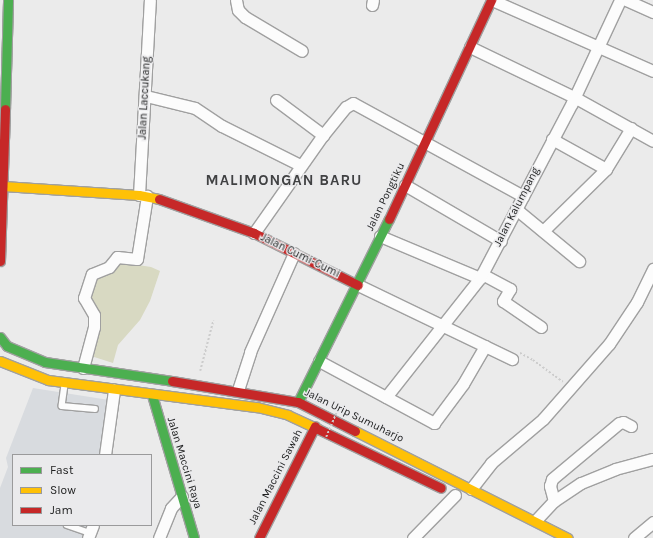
<!DOCTYPE html>
<html>
<head>
<meta charset="utf-8">
<style>
	body { margin:0 }
	#map { position:relative; width:653px; height:538px; overflow:hidden; background:#ebebeb; font-family:Karla,sans-serif }
	div>[style] { position:absolute }
	.built>* { inset:0; background:#d8dbdf }
	.green>* { inset:0; background:#d8d9c2 }
	.path>* { height:1.5px; margin-top:-0.75px; transform-origin:0; background:repeating-linear-gradient(90deg,#ccc 0 2px,transparent 0 4px) }
	.roads { filter:drop-shadow(1px 0 #a0a0a0) drop-shadow(-1px 0 #a0a0a0) drop-shadow(0 1px #a0a0a0) drop-shadow(0 -1px #a0a0a0) }
	.lane>* { height:5.5px; margin:-2.75px; padding:0 2.75px; transform-origin:2.75px; border-radius:2.75px; background:#fcfcfc }
	.street>* { height:11px; margin:-5.5px; padding:0 5.5px; transform-origin:5.5px; border-radius:5.5px; background:#fcfcfc }
	.fast>* { height:9px; margin:-4.5px; padding:0 4.5px; transform-origin:4.5px; border-radius:4.5px; background:#4caf50 }
	.slow>* { height:9px; margin:-4.5px; padding:0 4.5px; transform-origin:4.5px; border-radius:4.5px; background:#ffc107 }
	.jam>* { height:9px; margin:-4.5px; padding:0 4.5px; transform-origin:4.5px; border-radius:4.5px; background:#c62828 }
	.path-bridge>* { height:1.5px; margin-top:-0.75px; transform-origin:0; background:repeating-linear-gradient(90deg,#ccc 0 2px,transparent 0 4px) }
	span { translate:-50% -50%; white-space:nowrap; text-align:center; line-height:1.15; -webkit-text-stroke:3px #eaeaec; paint-order:stroke }
	.street-label { font-size:11px; color:#212222 }
	.district-label { font-size:15px; color:#404142; font-weight:700; letter-spacing:1px }
	.legend { position:absolute; left:12px; top:454px; width:140px; height:72px; box-sizing:border-box; background:#eaeaec; border:1px solid #9a9a9b; margin:0; padding:5px 7px; list-style:none; font-size:12px; color:#212222 }
	.legend li { display:flex; align-items:center; gap:8px; height:20px }
	.legend b { width:20px; border:1px solid #9a9a9b }
</style>
</head>
<body>
<div id="map">
	<div class="built">
		<div style="clip-path:polygon(33px 388px,109px 400px,101px 455px,13px 455px,13px 525px,89px 525px,83px 538px,0 538px,0 488px,8px 467px,6px 458px)"></div>
	</div>
	<div class="green">
		<div style="clip-path:polygon(119px 262px,151px 267px,160px 271px,150px 301px,140px 320px,118px 345px,113px 363px,91px 356px,94px 348px,86px 299px,93px 278px)"></div>
	</div>
	<div class="path">
		<div style="left:520px;top:353px;width:15px;rotate:28deg"></div>
		<div style="left:533px;top:360px;width:37px;rotate:36deg"></div>
		<div style="left:200px;top:371px;width:52px;rotate:-75.4deg"></div>
	</div>
	<div class="roads">
		<div class="lane">
			<div style="left:65px;top:385px;width:21px;rotate:98deg"></div>
			<div style="left:62px;top:406px;width:33px;rotate:5deg"></div>
			<div style="left:67px;top:525px;width:24px;rotate:19deg"></div>
		</div>
		<div class="street">
			<div style="left:236px;top:0;width:10px;rotate:79deg"></div>
			<div style="left:238px;top:10px;width:10px;rotate:45deg"></div>
			<div style="left:245px;top:17px;width:66px;rotate:30.8deg"></div>
			<div style="left:492px;top:0;width:176px;rotate:23.8deg"></div>
			<div style="left:626px;top:0;width:30px;rotate:24deg"></div>
			<div style="left:372px;top:5px;width:5px;rotate:-79deg"></div>
			<div style="left:470px;top:47px;width:115px;rotate:25.7deg"></div>
			<div style="left:574px;top:97px;width:90px;rotate:29.1deg"></div>
			<div style="left:146px;top:96px;width:50px;rotate:13.8deg"></div>
			<div style="left:195px;top:108px;width:32px;rotate:34deg"></div>
			<div style="left:222px;top:126px;width:87px;rotate:26.6deg"></div>
			<div style="left:276px;top:100px;width:59px;rotate:36.7deg"></div>
			<div style="left:552px;top:139px;width:62px;rotate:29.1deg"></div>
			<div style="left:405px;top:185px;width:111px;rotate:30.3deg"></div>
			<div style="left:139px;top:195px;width:195px;rotate:-86.8deg"></div>
			<div style="left:516px;top:209px;width:82px;rotate:39.5deg"></div>
			<div style="left:543px;top:231px;width:88px;rotate:-44.5deg"></div>
			<div style="left:606px;top:169px;width:48px;rotate:-58.6deg"></div>
			<div style="left:254px;top:233px;width:120px;rotate:-54.9deg"></div>
			<div style="left:323px;top:135px;width:36px;rotate:-51deg"></div>
			<div style="left:346px;top:107px;width:8px;rotate:-30deg"></div>
			<div style="left:353px;top:103px;width:194px;rotate:28.7deg"></div>
			<div style="left:380px;top:236px;width:108px;rotate:22.8deg"></div>
			<div style="left:482px;top:274px;width:32px;rotate:28deg"></div>
			<div style="left:510px;top:289px;width:14px;rotate:120deg"></div>
			<div style="left:503px;top:301px;width:46px;rotate:34.4deg"></div>
			<div style="left:358px;top:285px;width:171px;rotate:25.7deg"></div>
			<div style="left:319px;top:361px;width:131px;rotate:28.3deg"></div>
			<div style="left:434px;top:423px;width:49px;rotate:-53.4deg"></div>
			<div style="left:463px;top:384px;width:44px;rotate:-59.9deg"></div>
			<div style="left:83px;top:368px;width:42px;rotate:-75deg"></div>
			<div style="left:94px;top:327px;width:12px;rotate:-90deg"></div>
			<div style="left:94px;top:315px;width:20px;rotate:-120deg"></div>
			<div style="left:84px;top:298px;width:25px;rotate:-72deg"></div>
			<div style="left:92px;top:274px;width:18px;rotate:-22deg"></div>
			<div style="left:109px;top:267px;width:13px;rotate:-51deg"></div>
			<div style="left:117px;top:257px;width:20px;rotate:6deg"></div>
			<div style="left:137px;top:259px;width:64px;rotate:-81deg"></div>
			<div style="left:238px;top:390px;width:40px;rotate:-72deg"></div>
			<div style="left:250px;top:352px;width:108px;rotate:-66deg"></div>
			<div style="left:386px;top:397px;width:152px;rotate:-51.7deg"></div>
			<div style="left:480px;top:278px;width:198px;rotate:-62.3deg"></div>
			<div style="left:572px;top:103px;width:114px;rotate:-65deg"></div>
			<div style="left:105px;top:455px;width:66px;rotate:-82.1deg"></div>
			<div style="left:471px;top:489px;width:33px;rotate:-52deg"></div>
			<div style="left:491px;top:463px;width:68px;rotate:-40.2deg"></div>
			<div style="left:543px;top:419px;width:100px;rotate:-48.7deg"></div>
			<div style="left:609px;top:344px;width:50px;rotate:-56.3deg"></div>
			<div style="left:637px;top:302px;width:37px;rotate:-64deg"></div>
			<div style="left:554px;top:501px;width:16px;rotate:-105deg"></div>
			<div style="left:550px;top:486px;width:7px;rotate:-74deg"></div>
			<div style="left:552px;top:479px;width:87px;rotate:-39.9deg"></div>
			<div style="left:619px;top:423px;width:4px;rotate:-14deg"></div>
			<div style="left:623px;top:422px;width:9px;rotate:27deg"></div>
			<div style="left:536px;top:520px;width:26px;rotate:-47deg"></div>
			<div style="left:554px;top:501px;width:32px;rotate:-34deg"></div>
			<div style="left:581px;top:483px;width:37px;rotate:-22deg"></div>
			<div style="left:615px;top:469px;width:39px;rotate:-15deg"></div>
			<div style="left:88px;top:538px;width:14px;rotate:-69deg"></div>
			<div style="left:159px;top:538px;width:32px;rotate:-68deg"></div>
			<div style="left:171px;top:508px;width:16px;rotate:-47deg"></div>
			<div style="left:413px;top:538px;width:60px;rotate:-45.7deg"></div>
			<div style="left:634px;top:538px;width:25px;rotate:-40deg"></div>
		</div>
		<div class="fast">
			<div style="left:5px;top:109px;width:109px;rotate:-88.4deg"></div>
			<div style="left:0;top:337px;width:11px;rotate:52deg"></div>
			<div style="left:7px;top:346px;width:41px;rotate:22.8deg"></div>
			<div style="left:45px;top:362px;width:128px;rotate:8.5deg"></div>
			<div style="left:152px;top:395px;width:149px;rotate:73.6deg"></div>
			<div style="left:298px;top:402px;width:204px;rotate:-63.6deg"></div>
		</div>
		<div class="slow">
			<div style="left:3px;top:186px;width:136px;rotate:3.8deg"></div>
			<div style="left:139px;top:195px;width:20px;rotate:11deg"></div>
			<div style="left:0;top:361px;width:52px;rotate:21.6deg"></div>
			<div style="left:48px;top:380px;width:211px;rotate:7.4deg"></div>
			<div style="left:257px;top:407px;width:32px;rotate:14deg"></div>
			<div style="left:288px;top:415px;width:33px;rotate:25deg"></div>
			<div style="left:355px;top:431px;width:238px;rotate:26.7deg"></div>
		</div>
		<div class="jam">
			<div style="left:159px;top:199px;width:101px;rotate:19.7deg"></div>
			<div style="left:254px;top:233px;width:116px;rotate:26.6deg"></div>
			<div style="left:389px;top:219px;width:242px;rotate:-65deg"></div>
			<div style="left:0;top:261px;width:152px;rotate:-88.1deg"></div>
			<div style="left:172px;top:381px;width:128px;rotate:9.5deg"></div>
			<div style="left:298px;top:402px;width:64px;rotate:27deg"></div>
			<div style="left:318px;top:429px;width:136px;rotate:25.6deg"></div>
			<div style="left:259px;top:538px;width:125px;rotate:-63.4deg"></div>
		</div>
	</div>
	<div class="path-bridge">
		<div style="left:326px;top:437px;width:26px;rotate:-67deg"></div>
	</div>
	<div class="street-label">
		<span style="left:145px;top:98px;rotate:-87deg">Jalan Laccukang</span>
		<span style="left:386px;top:197px;rotate:-64deg">Jalan Pongtiku</span>
		<span style="left:517px;top:207px;rotate:-63deg">Jalan Kalumpang</span>
		<span style="left:300px;top:256px;rotate:26deg">Jalan Cumi-Cumi</span>
		<span style="left:354px;top:416px;rotate:26deg">Jalan Urip Sumuharjo</span>
		<span style="left:184px;top:463px;rotate:73deg">Jalan Maccini Raya</span>
		<span style="left:276px;top:477px;rotate:-63deg">Jalan Maccini Sawah</span>
	</div>
	<div class="district-label">
		<span style="left:284px;top:181px">MALIMONGAN BARU</span>
	</div>
	<ul class="legend">
	<li><b style="height:5px;background:#4caf50"></b>Fast</li>
	<li><b style="height:5px;background:#ffc107"></b>Slow</li>
	<li><b style="height:5px;background:#c62828"></b>Jam</li>
	</ul>
</div>
</body>
</html>
